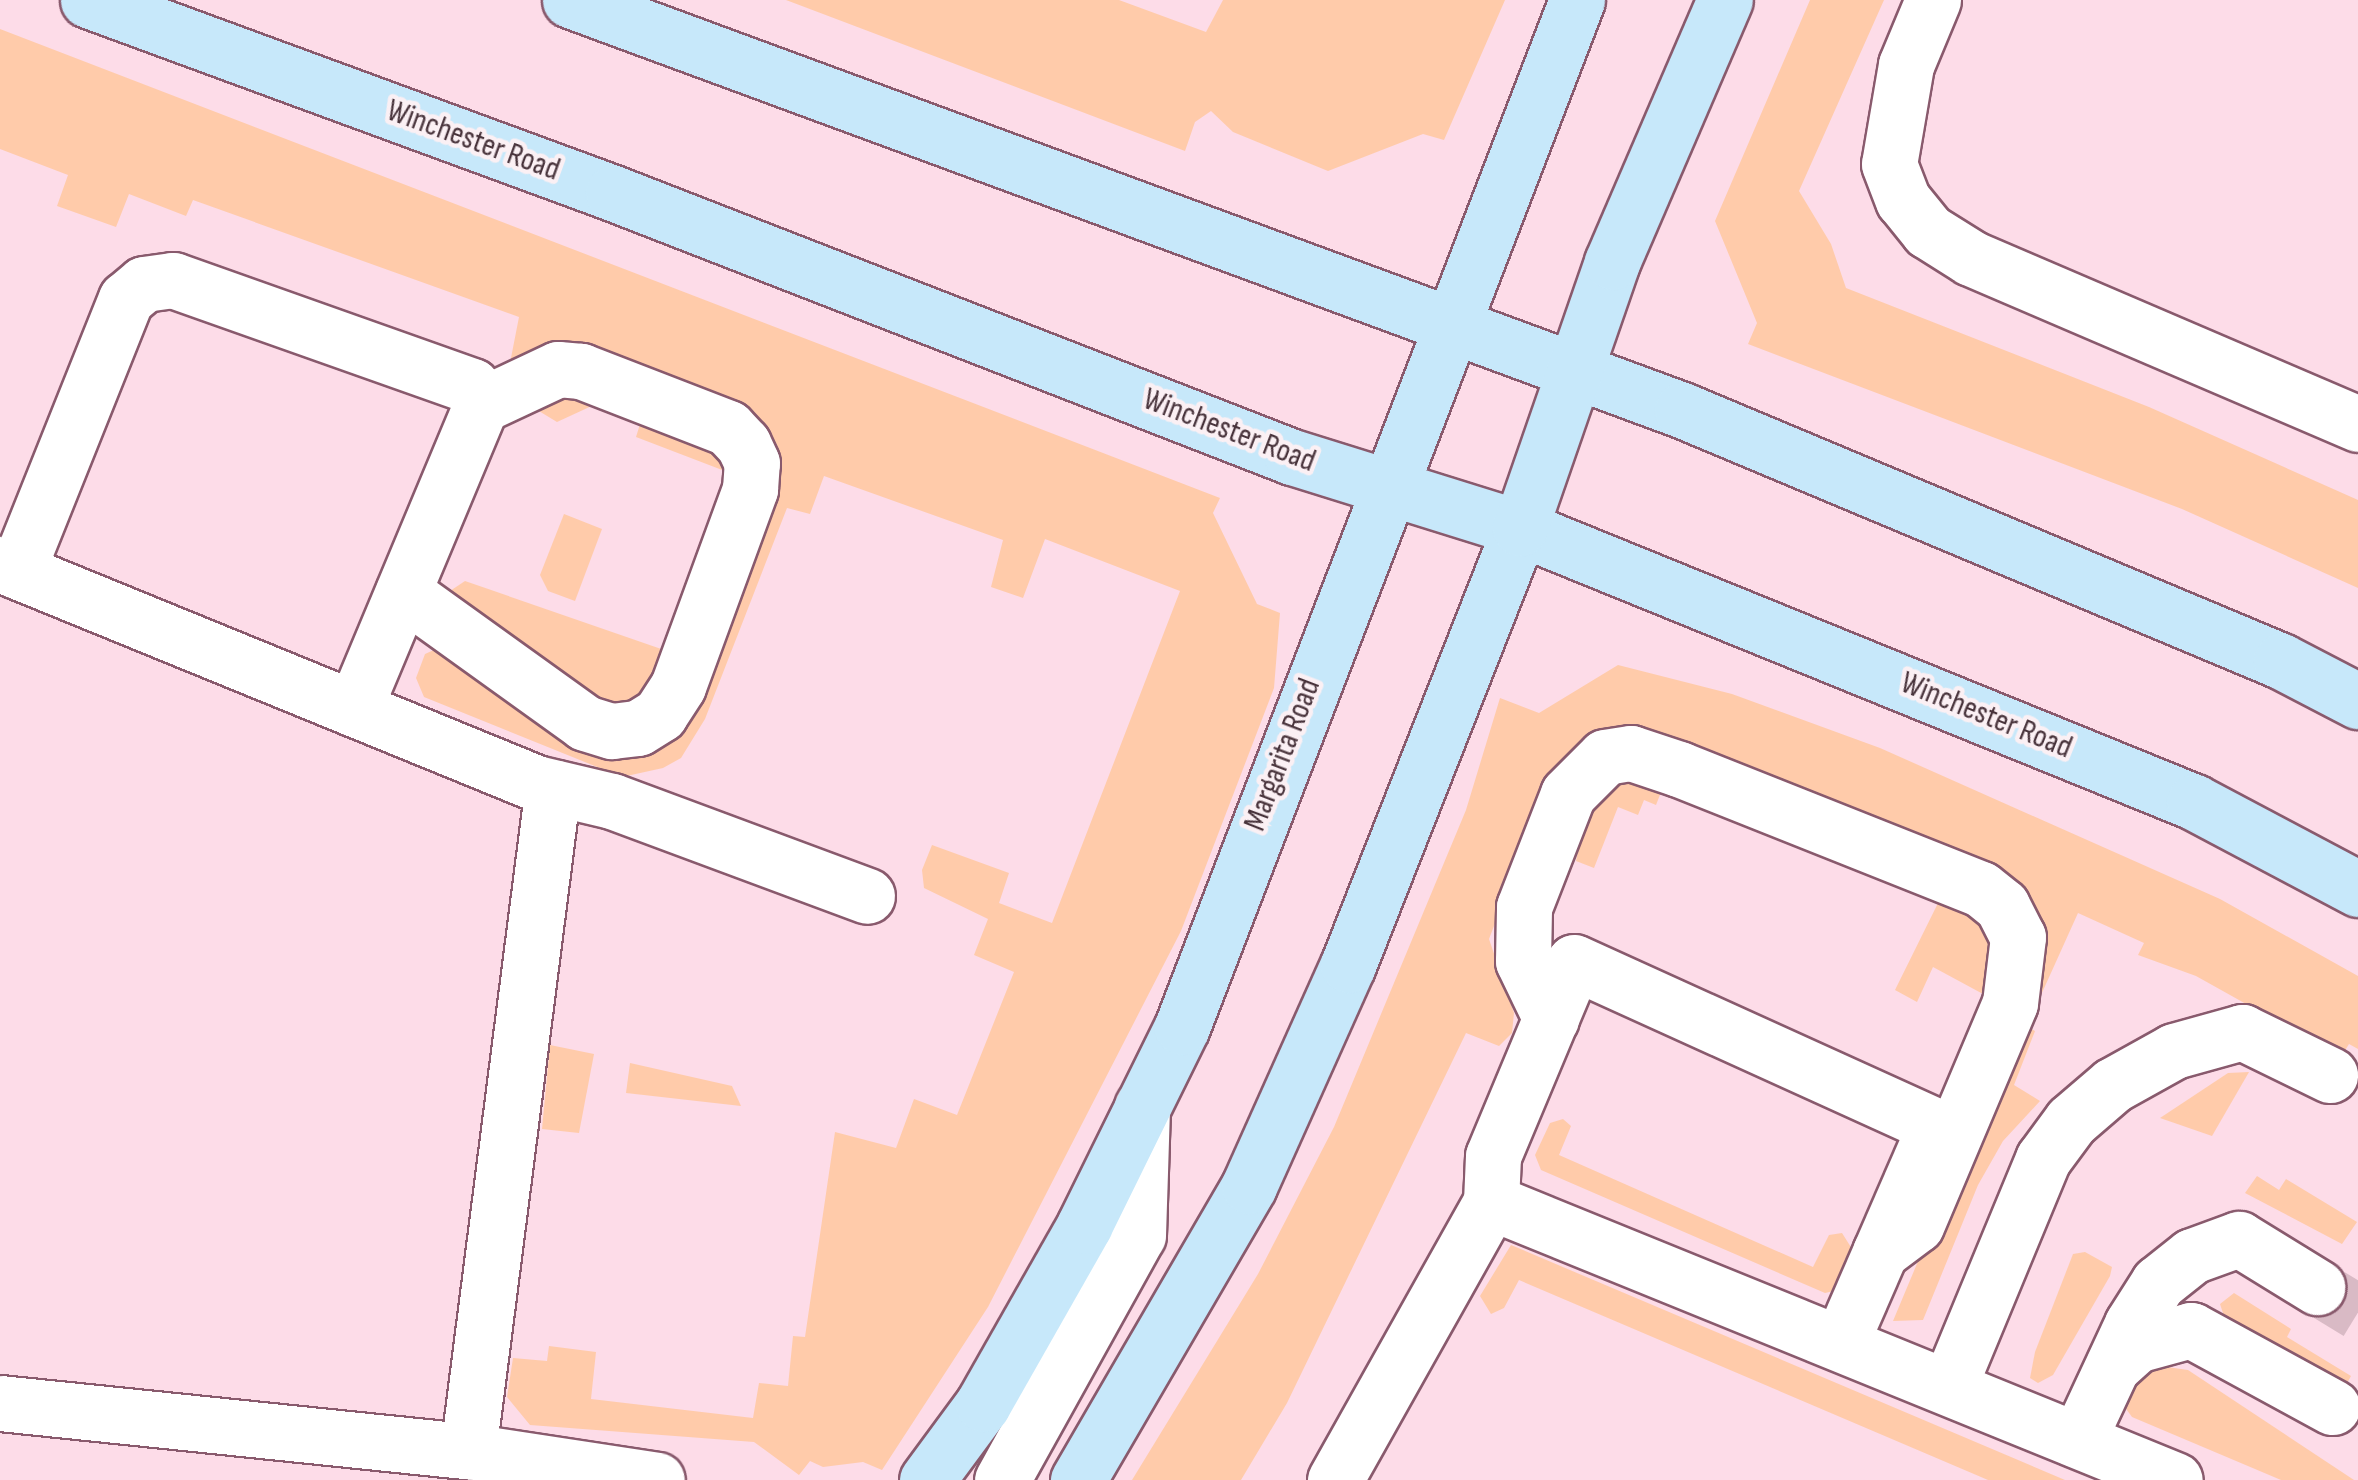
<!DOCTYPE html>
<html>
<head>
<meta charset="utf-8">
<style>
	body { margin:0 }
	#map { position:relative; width:2358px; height:1480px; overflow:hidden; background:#fddce8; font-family:"Sofia Sans Condensed",sans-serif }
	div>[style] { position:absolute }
	.green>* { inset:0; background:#ffcbaa }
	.minor-tunnel>* { height:55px; margin-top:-27.5px; transform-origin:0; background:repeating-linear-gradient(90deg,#d9bac5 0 55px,transparent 0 83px) }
	.roads { filter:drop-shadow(2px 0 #895a6d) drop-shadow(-2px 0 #895a6d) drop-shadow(0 2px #895a6d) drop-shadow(0 -2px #895a6d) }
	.minor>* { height:55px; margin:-27.5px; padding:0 27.5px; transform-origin:27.5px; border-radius:27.5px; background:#fff }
	.major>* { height:55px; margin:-27.5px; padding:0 27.5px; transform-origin:27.5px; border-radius:27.5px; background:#c7e8fa }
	span { translate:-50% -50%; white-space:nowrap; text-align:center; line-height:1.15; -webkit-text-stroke:9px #fbf0f4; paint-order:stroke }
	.street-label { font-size:32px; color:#48333b }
</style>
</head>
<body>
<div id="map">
	<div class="green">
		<div style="clip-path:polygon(786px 0,1119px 0,1206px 32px,1223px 0,1505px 0,1444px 140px,1423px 134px,1328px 171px,1233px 132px,1211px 111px,1195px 122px,1185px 151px)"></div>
		<div style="clip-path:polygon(1810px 0,1884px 0,1799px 191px,1831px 244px,1846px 288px,2149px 407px,2358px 500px,2358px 588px,2182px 509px,1748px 344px,1757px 323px,1715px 221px)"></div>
		<div style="clip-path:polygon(0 29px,1220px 498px,1213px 513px,1257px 604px,1280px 613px,1274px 688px,1181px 931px,988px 1307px,882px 1470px,863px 1462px,823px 1467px,810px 1461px,799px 1475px,754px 1442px,530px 1425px,507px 1397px,513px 1358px,547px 1361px,549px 1346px,596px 1352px,591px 1399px,753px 1418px,759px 1383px,788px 1386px,793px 1336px,805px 1337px,835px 1132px,896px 1148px,914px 1099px,957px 1115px,1014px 972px,974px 955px,988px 919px,924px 888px,922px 870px,932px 845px,1009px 873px,999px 903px,1052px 923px,1180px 591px,1045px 539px,1023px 598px,991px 587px,1003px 540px,824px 476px,810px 514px,787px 508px,705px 719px,681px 758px,663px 768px,622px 777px,424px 697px,416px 678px,425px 654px,436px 649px,613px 753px,768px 466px,510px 363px,519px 317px,193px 200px,186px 216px,129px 194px,116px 227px,57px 206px,68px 175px,0 149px)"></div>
		<div style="clip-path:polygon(559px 385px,707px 436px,730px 473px,636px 437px,641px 421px,596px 404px,557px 422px,529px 405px)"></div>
		<div style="clip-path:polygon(564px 514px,602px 529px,575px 601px,548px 591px,540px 575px)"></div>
		<div style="clip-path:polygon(465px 581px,667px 651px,652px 690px,611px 712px,447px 593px)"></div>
		<div style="clip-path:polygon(1618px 665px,1732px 694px,1880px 748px,2220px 899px,2358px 976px,2358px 1049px,2349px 1044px,2341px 1057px,2196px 976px,2138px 955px,2144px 943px,2078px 913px,2027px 1026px,2035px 1031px,2014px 1085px,2040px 1101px,2003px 1141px,1978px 1185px,1923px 1320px,1893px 1321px,1983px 1106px,2037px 938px,1596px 733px,1555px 767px,1489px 939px,1514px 1013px,1512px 1033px,1499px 1046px,1466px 1033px,1287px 1403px,1241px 1480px,1132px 1480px,1258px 1274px,1334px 1127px,1466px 810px,1500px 698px,1539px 713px)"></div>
		<div style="clip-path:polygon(1621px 773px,1663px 787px,1656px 805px,1644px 800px,1638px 815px,1618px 807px,1594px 868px,1576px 861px,1585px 814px)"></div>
		<div style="clip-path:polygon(1942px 895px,1975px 908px,2008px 963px,1945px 1090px,1983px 994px,1933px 967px,1917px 1002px,1895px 990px)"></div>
		<div style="clip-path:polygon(550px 1045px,594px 1054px,579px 1133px,542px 1129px)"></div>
		<div style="clip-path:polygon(630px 1063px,732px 1086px,741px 1106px,626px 1093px)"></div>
		<div style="clip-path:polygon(2249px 1072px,2212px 1136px,2160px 1118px,2228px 1073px)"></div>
		<div style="clip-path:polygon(1563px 1119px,1571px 1126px,1559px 1155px,1813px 1267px,1829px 1235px,1842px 1233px,1854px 1252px,1838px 1290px,1825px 1293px,1541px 1170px,1535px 1155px,1550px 1123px)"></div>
		<div style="clip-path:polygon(2257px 1176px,2279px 1190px,2286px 1179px,2357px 1222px,2342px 1244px,2245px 1193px)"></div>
		<div style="clip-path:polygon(1511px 1245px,2065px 1480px,1988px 1480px,1519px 1280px,1504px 1308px,1491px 1314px,1480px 1296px)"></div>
		<div style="clip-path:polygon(2085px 1252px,2112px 1267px,2110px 1276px,2053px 1375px,2038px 1383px,2030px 1378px,2035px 1352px,2073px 1254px)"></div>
		<div style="clip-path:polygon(2234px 1293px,2291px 1329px,2287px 1337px,2351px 1376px,2346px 1385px,2225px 1319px,2220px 1304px)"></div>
		<div style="clip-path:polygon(2160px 1366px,2188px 1370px,2354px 1480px,2281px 1480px,2132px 1417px,2124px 1406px,2127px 1392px)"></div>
	</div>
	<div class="minor-tunnel">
		<div style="left:2317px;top:1287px;width:48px;rotate:31.4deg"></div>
	</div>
	<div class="roads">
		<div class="minor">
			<div style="left:1933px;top:0;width:70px;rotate:112.6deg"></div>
			<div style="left:1906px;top:65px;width:100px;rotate:99.7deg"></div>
			<div style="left:1889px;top:164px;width:39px;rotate:69deg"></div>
			<div style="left:1903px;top:200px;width:40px;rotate:51deg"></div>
			<div style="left:1928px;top:231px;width:51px;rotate:32.1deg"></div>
			<div style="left:1971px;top:258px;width:421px;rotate:23.2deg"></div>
			<div style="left:0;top:564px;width:579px;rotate:22.22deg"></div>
			<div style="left:536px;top:783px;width:78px;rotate:13.3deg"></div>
			<div style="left:612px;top:801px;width:272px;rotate:20.4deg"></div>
			<div style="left:17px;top:571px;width:293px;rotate:-68.2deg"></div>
			<div style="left:126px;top:299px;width:23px;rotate:-40deg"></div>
			<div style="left:144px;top:284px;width:29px;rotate:-8deg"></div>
			<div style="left:173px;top:280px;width:317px;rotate:19.5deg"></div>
			<div style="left:472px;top:386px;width:21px;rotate:65deg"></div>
			<div style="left:481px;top:405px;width:329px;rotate:112.7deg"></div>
			<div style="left:403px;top:592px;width:224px;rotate:35.7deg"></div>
			<div style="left:585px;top:723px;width:28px;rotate:17deg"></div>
			<div style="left:612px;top:731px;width:26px;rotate:-7deg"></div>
			<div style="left:638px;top:728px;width:26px;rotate:-32deg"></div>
			<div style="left:660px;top:714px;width:33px;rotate:-57deg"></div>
			<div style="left:678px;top:686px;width:210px;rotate:-69.9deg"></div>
			<div style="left:750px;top:489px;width:26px;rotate:-86deg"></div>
			<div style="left:752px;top:463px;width:21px;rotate:-115deg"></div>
			<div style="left:743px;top:444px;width:22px;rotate:-133deg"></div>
			<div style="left:728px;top:428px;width:158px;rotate:-158.8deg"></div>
			<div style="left:581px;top:371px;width:23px;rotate:-175deg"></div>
			<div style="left:558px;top:369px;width:85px;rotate:154.9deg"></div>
			<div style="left:1551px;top:1019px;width:64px;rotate:-115.8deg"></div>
			<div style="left:1523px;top:961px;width:54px;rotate:-88.9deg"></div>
			<div style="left:1524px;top:907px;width:121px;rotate:-68.7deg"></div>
			<div style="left:1568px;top:794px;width:52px;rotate:-45deg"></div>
			<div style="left:1605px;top:757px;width:26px;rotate:-9deg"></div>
			<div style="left:1631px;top:753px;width:51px;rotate:18.4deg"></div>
			<div style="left:1679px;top:769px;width:325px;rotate:21.7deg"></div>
			<div style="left:1981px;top:889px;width:27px;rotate:39deg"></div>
			<div style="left:2002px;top:906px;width:35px;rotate:63deg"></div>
			<div style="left:2018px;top:937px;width:66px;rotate:96.9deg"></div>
			<div style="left:2010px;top:1003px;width:241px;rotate:112.9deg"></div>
			<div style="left:1916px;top:1225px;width:45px;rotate:143.1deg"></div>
			<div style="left:1491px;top:1202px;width:46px;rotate:-87.5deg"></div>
			<div style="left:1493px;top:1156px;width:210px;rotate:-67.3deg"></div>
			<div style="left:1574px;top:962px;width:397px;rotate:24.4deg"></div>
			<div style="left:1935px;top:1126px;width:236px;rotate:113.5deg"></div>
			<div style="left:2113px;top:1366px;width:31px;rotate:-42deg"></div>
			<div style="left:2136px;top:1345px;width:57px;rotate:-15.3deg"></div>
			<div style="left:2191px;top:1330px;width:161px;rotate:28.6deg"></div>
			<div style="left:1949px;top:1386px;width:246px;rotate:-67.5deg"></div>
			<div style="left:2043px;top:1159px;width:47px;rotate:-53.6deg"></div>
			<div style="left:2071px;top:1121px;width:55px;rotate:-40.6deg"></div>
			<div style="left:2113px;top:1085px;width:70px;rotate:-29.1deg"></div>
			<div style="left:2174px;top:1051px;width:71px;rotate:-15.6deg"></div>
			<div style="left:2242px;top:1032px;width:98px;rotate:26deg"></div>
			<div style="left:0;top:1403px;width:470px;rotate:5.9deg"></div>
			<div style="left:468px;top:1451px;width:191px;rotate:8.7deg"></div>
			<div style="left:2078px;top:1440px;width:128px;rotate:-65deg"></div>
			<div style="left:2132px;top:1324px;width:49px;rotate:-57.6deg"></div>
			<div style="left:2158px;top:1283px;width:43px;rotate:-38.5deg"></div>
			<div style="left:2192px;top:1256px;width:50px;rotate:-19.9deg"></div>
			<div style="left:2239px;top:1239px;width:92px;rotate:31.6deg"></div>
			<div style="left:468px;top:1451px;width:669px;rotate:-82.71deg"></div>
			<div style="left:1002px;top:1480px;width:280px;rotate:-61deg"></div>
			<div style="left:1138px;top:1235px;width:128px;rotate:-88.2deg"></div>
			<div style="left:1335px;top:1480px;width:319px;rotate:-60.7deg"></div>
			<div style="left:1491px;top:1202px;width:738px;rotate:22.12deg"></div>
		</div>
		<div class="major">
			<div style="left:88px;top:0;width:559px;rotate:20.18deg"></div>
			<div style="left:613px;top:193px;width:729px;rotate:21.25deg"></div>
			<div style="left:1292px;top:457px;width:239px;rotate:17.3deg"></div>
			<div style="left:1520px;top:528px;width:728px;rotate:22.12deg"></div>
			<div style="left:2194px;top:802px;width:186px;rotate:27.9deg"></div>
			<div style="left:570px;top:0;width:1185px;rotate:20.24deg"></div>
			<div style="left:1682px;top:410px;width:649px;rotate:22.74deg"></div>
			<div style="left:2281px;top:661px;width:87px;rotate:27.5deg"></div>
			<div style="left:927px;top:1480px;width:94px;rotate:-53.6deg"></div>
			<div style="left:983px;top:1404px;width:205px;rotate:-60.4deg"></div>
			<div style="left:1084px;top:1226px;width:222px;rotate:-63.8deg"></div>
			<div style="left:1182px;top:1027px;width:1100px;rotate:-68.96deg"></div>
			<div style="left:1078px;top:1480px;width:340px;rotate:-59.8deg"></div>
			<div style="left:1249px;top:1186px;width:242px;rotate:-65.9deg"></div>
			<div style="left:1348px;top:965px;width:470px;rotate:-68.5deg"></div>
			<div style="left:1520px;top:528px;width:281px;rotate:-70.9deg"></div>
			<div style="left:1612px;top:262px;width:285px;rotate:-66.7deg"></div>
		</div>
	</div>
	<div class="street-label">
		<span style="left:473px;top:141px;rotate:20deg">Winchester Road</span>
		<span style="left:1229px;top:431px;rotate:21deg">Winchester Road</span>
		<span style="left:1986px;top:716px;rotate:22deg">Winchester Road</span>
		<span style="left:1283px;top:755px;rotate:-69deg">Margarita Road</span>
	</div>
</div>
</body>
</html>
